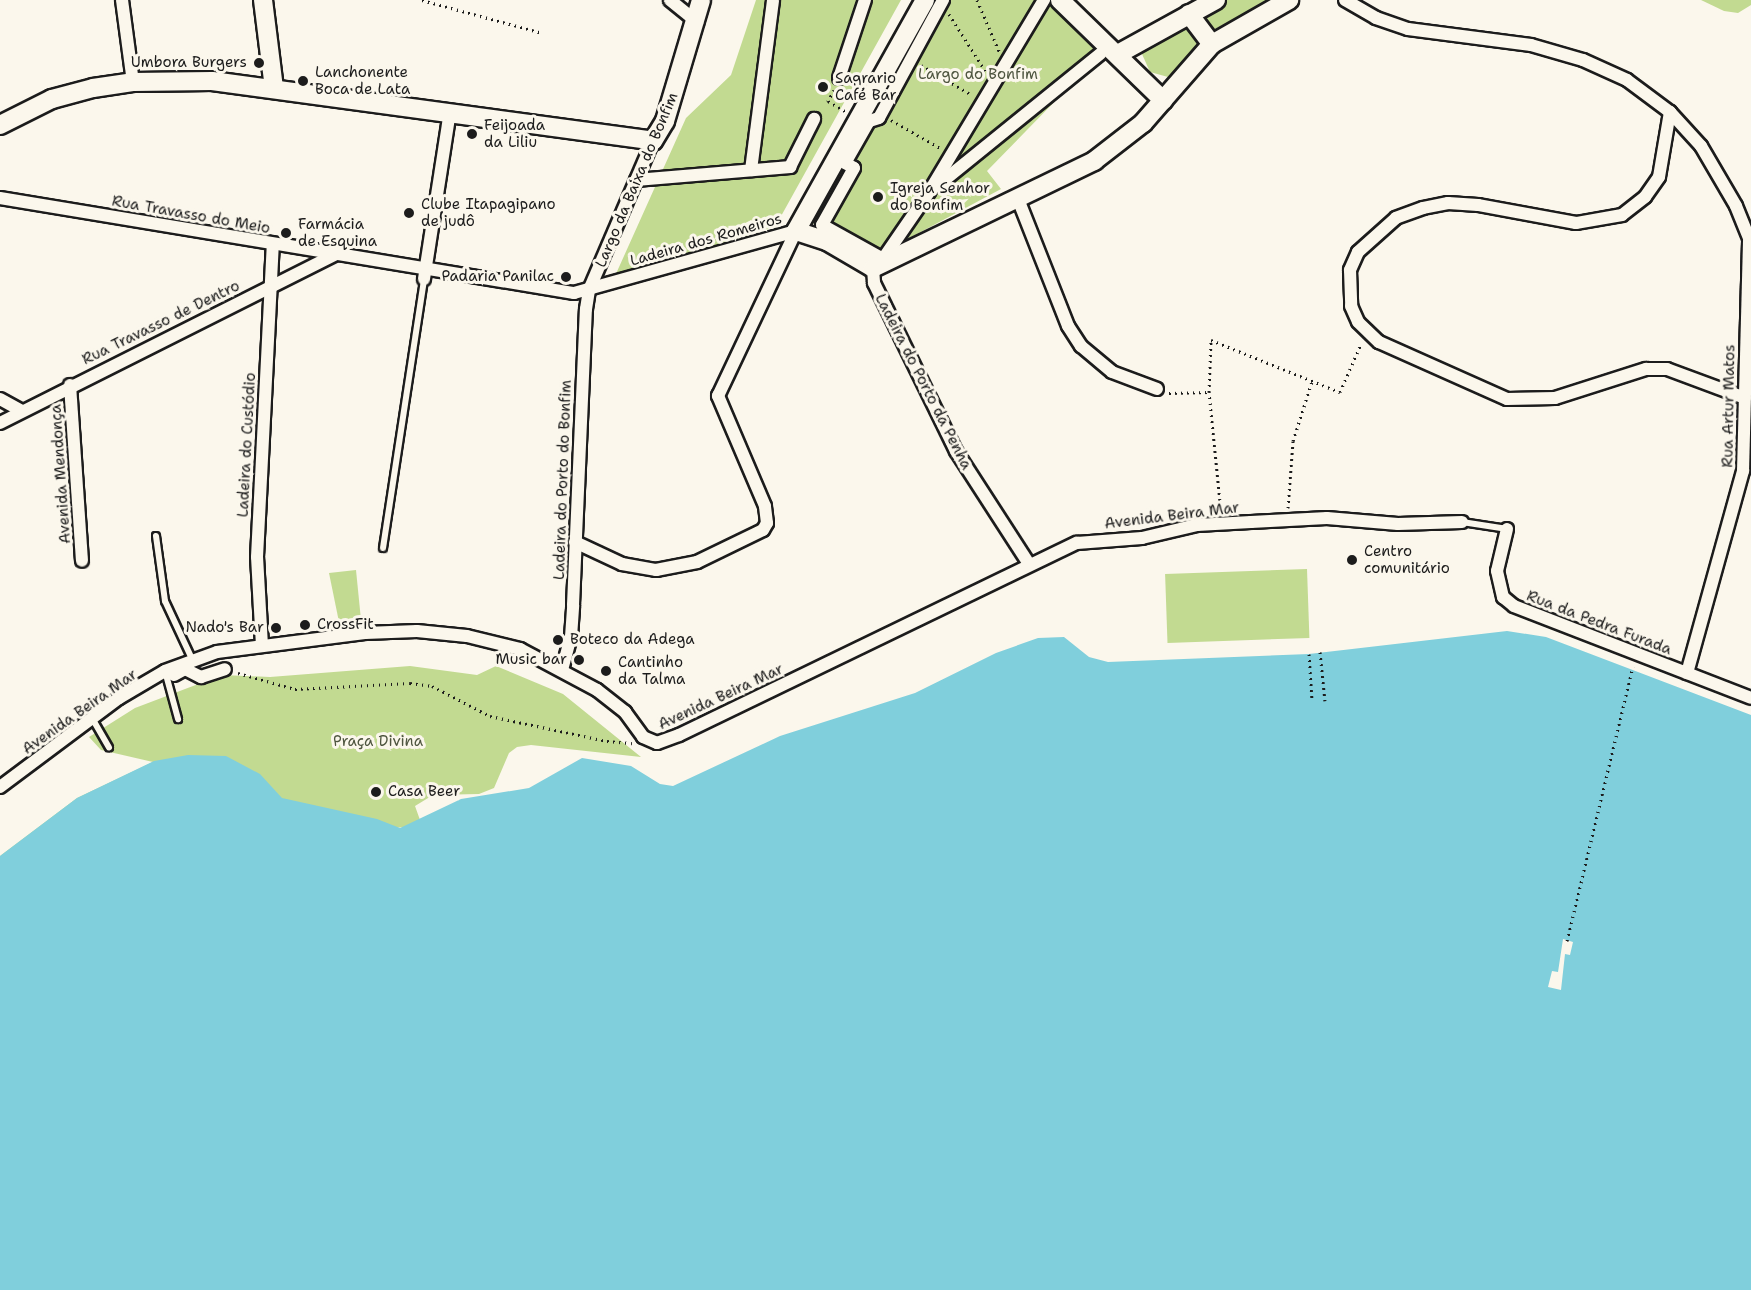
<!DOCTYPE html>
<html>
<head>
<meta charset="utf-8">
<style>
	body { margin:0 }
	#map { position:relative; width:1751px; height:1290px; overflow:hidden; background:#fbf7ec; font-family:"Shantell Sans",sans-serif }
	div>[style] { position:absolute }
	.green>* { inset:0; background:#c2da91; transform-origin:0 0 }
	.water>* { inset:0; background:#80cfdc }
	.pier>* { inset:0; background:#fbf7ec }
	.path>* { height:3px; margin-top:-1.5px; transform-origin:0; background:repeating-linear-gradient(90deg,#1c1c1c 0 1.5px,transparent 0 6px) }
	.roads { filter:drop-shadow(2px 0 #1c1c1c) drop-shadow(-2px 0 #1c1c1c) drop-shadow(0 2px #1c1c1c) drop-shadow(0 -2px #1c1c1c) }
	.lane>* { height:6px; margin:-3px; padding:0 3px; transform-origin:3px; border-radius:3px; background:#fbf7ec }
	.street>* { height:12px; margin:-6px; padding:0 6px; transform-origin:6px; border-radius:6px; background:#fbf7ec }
	.secondary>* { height:18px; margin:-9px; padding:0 9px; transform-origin:9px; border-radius:9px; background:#fbf7ec }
	.dots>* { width:16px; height:16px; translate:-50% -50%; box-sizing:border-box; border:3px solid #fbf7ec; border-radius:50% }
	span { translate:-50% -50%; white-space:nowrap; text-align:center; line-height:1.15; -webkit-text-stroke:6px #fbf7ec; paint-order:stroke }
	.poi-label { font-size:15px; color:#1c1c1c }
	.right { translate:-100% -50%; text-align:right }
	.left { translate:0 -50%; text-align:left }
	.park-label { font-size:15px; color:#4e553f }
	.street-label { font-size:15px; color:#1c1c1c }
</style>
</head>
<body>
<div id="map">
	<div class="green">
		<div style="clip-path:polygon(756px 0,901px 0,775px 227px,615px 276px,686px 118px,731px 75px)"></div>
		<div style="clip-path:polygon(935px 0,1045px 0,1100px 55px,987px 171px,1001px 189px,874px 257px,812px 223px)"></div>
		<div style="clip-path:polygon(1226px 0,1272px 0,1215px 29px,1206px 22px,1207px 10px)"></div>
		<div style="clip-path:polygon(1701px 0,1751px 0,1751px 5px,1738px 13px,1724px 11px)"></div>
		<div style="clip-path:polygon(1180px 26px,1189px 27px,1198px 40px,1198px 47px,1168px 77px,1150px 72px,1142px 54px,1149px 41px)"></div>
		<div style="left:1307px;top:569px;width:69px;height:142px;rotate:88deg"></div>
		<div style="clip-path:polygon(356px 570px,361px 620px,339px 622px,329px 573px)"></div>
		<div style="clip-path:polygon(410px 666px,477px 675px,496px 666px,563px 694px,641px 757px,531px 745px,517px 747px,509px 753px,494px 788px,479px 794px,433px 795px,415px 806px,420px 820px,405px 827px,394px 828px,369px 818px,0 856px,77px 798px,153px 762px,101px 750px,89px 737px,135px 708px,222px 675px,270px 677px)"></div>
	</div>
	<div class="water">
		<div style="clip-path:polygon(1507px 631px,1546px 637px,1751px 715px,1751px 1290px,0 1290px,0 856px,77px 798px,154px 761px,188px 755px,226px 756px,260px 774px,282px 798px,377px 819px,400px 828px,461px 799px,529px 788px,582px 758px,631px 766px,660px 784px,673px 786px,780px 736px,915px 693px,996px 653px,1038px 638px,1064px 637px,1089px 657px,1108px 662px,1309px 654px)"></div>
	</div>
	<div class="pier">
		<div style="clip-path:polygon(1563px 939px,1573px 942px,1570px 955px,1565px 954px,1561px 990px,1548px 987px,1552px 971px,1558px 972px)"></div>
	</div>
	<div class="path">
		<div style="left:422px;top:0;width:125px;rotate:15.3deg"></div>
		<div style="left:977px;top:0;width:56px;rotate:66.7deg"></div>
		<div style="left:949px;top:14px;width:69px;rotate:57.5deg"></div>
		<div style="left:921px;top:65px;width:59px;rotate:30.5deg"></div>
		<div style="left:834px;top:90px;width:13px;rotate:119deg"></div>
		<div style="left:828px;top:101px;width:21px;rotate:31deg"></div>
		<div style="left:891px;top:120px;width:56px;rotate:29.7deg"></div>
		<div style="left:1169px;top:393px;width:40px;rotate:-1.4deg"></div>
		<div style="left:1288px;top:508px;width:67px;rotate:-85.7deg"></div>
		<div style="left:1293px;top:441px;width:63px;rotate:-72.4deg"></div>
		<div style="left:1221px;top:512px;width:121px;rotate:-95.7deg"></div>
		<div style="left:1209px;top:392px;width:52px;rotate:-87.8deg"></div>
		<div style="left:1211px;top:340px;width:139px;rotate:22deg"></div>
		<div style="left:1340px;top:392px;width:52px;rotate:-66.4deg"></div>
		<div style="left:1320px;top:652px;width:49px;rotate:84.2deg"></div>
		<div style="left:1309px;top:654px;width:46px;rotate:86.3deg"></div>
		<div style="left:238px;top:673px;width:59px;rotate:15.7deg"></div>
		<div style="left:295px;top:689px;width:115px;rotate:-3deg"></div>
		<div style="left:410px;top:683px;width:22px;rotate:8deg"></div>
		<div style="left:432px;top:686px;width:65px;rotate:27.3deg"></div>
		<div style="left:490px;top:716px;width:120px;rotate:12.1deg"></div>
		<div style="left:607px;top:741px;width:25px;rotate:5deg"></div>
		<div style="left:1567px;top:941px;width:282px;rotate:-76.5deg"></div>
	</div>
	<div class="roads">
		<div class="lane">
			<div style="left:1462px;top:522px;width:46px;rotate:8.8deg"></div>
			<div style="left:156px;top:536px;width:66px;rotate:82.1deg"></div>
			<div style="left:165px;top:601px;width:64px;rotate:65deg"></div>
			<div style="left:383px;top:548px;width:272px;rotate:-81.3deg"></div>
			<div style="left:165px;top:671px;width:50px;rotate:74.8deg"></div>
			<div style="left:92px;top:718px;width:34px;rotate:60deg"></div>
		</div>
		<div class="street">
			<div style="left:122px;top:0;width:83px;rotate:82.4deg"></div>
			<div style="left:670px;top:0;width:35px;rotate:39deg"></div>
			<div style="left:943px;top:0;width:134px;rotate:118.5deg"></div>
			<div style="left:879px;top:118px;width:10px;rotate:163deg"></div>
			<div style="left:869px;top:121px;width:48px;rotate:119.7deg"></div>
			<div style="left:845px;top:163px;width:10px;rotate:29deg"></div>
			<div style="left:854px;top:168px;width:65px;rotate:119.3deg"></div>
			<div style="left:822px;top:225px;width:70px;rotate:29.1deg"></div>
			<div style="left:883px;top:259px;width:81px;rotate:-55.5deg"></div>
			<div style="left:929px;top:192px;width:224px;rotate:-59.1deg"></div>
			<div style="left:1345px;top:0;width:36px;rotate:30deg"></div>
			<div style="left:1376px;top:18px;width:34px;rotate:19deg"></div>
			<div style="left:1408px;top:29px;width:124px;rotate:7.4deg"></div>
			<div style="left:1531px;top:45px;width:54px;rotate:16.1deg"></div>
			<div style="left:1583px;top:60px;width:48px;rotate:24.4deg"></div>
			<div style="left:1627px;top:80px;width:54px;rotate:36.7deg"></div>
			<div style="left:1670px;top:112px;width:46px;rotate:47.6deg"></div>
			<div style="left:1701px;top:146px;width:69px;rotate:59.7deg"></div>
			<div style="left:1736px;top:206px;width:40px;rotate:68deg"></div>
			<div style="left:839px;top:78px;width:82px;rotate:-71.6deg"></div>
			<div style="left:1670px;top:112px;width:66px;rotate:99.6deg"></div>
			<div style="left:1659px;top:177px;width:24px;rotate:125deg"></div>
			<div style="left:1645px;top:197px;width:29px;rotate:142deg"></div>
			<div style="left:1622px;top:215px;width:47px;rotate:170.1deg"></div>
			<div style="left:1576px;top:223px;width:100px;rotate:-169.6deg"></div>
			<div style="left:1478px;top:205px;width:30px;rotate:-176deg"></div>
			<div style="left:1448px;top:203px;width:25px;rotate:169deg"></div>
			<div style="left:1423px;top:208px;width:29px;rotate:160deg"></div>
			<div style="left:1396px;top:218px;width:51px;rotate:138.2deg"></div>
			<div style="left:1358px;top:252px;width:20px;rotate:114deg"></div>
			<div style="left:1350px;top:270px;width:36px;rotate:88deg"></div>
			<div style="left:1351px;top:306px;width:17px;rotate:66deg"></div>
			<div style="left:1358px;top:322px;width:29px;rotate:44deg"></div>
			<div style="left:1379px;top:342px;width:140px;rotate:24deg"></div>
			<div style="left:1507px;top:399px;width:48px;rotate:-1.2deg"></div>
			<div style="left:1555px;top:398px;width:96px;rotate:-17.7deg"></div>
			<div style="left:1646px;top:369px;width:21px"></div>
			<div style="left:1667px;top:369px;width:83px;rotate:20.4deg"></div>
			<div style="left:751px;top:170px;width:171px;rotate:-82.6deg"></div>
			<div style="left:636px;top:180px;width:155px;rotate:-4.8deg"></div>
			<div style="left:790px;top:167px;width:54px;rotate:-63.4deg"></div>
			<div style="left:937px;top:186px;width:210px;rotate:-39deg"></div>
			<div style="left:0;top:198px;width:582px;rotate:9.4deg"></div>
			<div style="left:574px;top:293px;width:230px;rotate:-15.6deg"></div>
			<div style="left:1018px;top:199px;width:136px;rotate:68.5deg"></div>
			<div style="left:1068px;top:326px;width:24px;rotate:57deg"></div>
			<div style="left:1081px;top:346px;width:40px;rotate:40deg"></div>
			<div style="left:1112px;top:372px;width:48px;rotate:20.7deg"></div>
			<div style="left:873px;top:268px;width:15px;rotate:86deg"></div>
			<div style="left:874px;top:283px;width:187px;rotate:64deg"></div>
			<div style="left:956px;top:451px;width:135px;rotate:57.1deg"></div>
			<div style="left:424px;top:279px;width:169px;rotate:-81.2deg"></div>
			<div style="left:70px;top:385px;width:176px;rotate:86.1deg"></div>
			<div style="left:0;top:399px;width:25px;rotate:29deg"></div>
			<div style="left:0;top:423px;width:376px;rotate:-26.7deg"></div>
			<div style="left:1507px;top:529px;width:43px;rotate:103.4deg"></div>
			<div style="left:1497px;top:571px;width:27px;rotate:77deg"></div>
			<div style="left:1503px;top:597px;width:14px;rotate:39deg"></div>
			<div style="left:1514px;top:606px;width:254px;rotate:21.2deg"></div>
			<div style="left:575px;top:542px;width:52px;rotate:25.1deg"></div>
			<div style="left:622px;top:564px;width:35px;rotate:10deg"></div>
			<div style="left:656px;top:570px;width:42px;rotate:-11deg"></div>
			<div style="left:697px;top:562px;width:73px;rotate:-25.9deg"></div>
			<div style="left:763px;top:530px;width:8px;rotate:-60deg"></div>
			<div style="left:767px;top:523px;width:17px;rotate:-97deg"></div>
			<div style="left:765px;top:506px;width:120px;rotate:-113.1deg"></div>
			<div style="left:718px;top:396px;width:183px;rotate:-64.7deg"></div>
			<div style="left:262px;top:646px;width:89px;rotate:-93.2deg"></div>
			<div style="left:257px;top:557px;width:313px;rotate:-87.1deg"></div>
			<div style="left:562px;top:670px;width:34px;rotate:-75deg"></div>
			<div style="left:571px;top:637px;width:32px;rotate:-86deg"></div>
			<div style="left:573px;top:605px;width:296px;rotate:-87.5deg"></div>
			<div style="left:586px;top:309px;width:19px;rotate:-81deg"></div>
			<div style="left:589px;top:290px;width:162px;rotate:-66.8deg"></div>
			<div style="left:1687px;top:673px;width:210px;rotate:-74.5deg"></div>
			<div style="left:1743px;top:471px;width:231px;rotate:-88.5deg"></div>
			<div style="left:174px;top:675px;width:13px;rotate:-29deg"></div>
			<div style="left:185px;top:669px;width:18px;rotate:27deg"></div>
			<div style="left:201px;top:677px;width:25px;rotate:-18deg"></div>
			<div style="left:0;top:787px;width:149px;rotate:-36.8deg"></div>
			<div style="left:119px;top:698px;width:53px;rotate:-30.4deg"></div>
			<div style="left:165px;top:671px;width:55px;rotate:-20.1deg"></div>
			<div style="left:217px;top:652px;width:149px;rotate:-7.3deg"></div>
			<div style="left:365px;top:633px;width:52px;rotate:-2.2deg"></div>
			<div style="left:417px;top:631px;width:50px;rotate:5.7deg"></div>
			<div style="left:467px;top:636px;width:55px;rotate:13.8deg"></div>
			<div style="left:520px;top:649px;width:87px;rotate:28deg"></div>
			<div style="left:597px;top:690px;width:36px;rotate:38deg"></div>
			<div style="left:625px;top:712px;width:31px;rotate:54deg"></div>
			<div style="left:643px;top:737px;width:15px;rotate:23deg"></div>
			<div style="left:657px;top:743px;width:23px;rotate:-20deg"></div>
			<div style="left:679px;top:735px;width:442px;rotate:-25.8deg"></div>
			<div style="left:1077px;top:543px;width:65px;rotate:-4.4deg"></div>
			<div style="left:1142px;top:538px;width:57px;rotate:-13.3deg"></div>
			<div style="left:1197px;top:525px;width:54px;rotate:-3.2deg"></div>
			<div style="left:1251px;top:522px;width:76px;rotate:-3deg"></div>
			<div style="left:1327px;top:518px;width:71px;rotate:4.8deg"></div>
			<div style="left:1398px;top:524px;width:64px;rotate:-1.8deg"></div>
		</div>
		<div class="secondary">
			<div style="left:263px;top:0;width:89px;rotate:82.9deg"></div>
			<div style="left:925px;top:0;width:265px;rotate:119.2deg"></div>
			<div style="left:796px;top:231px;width:33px;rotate:18deg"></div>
			<div style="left:827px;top:241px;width:53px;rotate:30.4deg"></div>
			<div style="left:873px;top:268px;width:246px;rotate:-25.8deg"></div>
			<div style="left:1094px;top:161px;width:62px;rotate:-37.8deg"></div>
			<div style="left:1143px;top:123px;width:105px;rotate:-48.9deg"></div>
			<div style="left:1212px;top:44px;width:89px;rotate:-29.7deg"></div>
			<div style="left:1060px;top:0;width:144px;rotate:44.2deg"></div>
			<div style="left:1189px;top:14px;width:38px;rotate:53deg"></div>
			<div style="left:1118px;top:54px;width:112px;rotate:-28.9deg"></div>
			<div style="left:0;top:125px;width:58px;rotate:-26.6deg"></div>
			<div style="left:52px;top:99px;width:42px;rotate:-15deg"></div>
			<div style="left:93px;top:88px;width:40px;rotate:-8.5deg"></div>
			<div style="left:133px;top:82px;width:79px;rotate:-0.7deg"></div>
			<div style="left:212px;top:81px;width:445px;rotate:7.7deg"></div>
			<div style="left:653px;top:141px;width:23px;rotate:-59deg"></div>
			<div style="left:665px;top:121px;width:126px;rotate:-73.4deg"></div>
		</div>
	</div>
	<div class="dots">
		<div style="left:259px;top:63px;background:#1c1c1c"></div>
		<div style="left:303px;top:81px;background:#1c1c1c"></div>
		<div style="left:823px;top:87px;background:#1c1c1c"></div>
		<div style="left:472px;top:134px;background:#1c1c1c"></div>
		<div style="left:878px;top:197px;background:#1c1c1c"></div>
		<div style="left:409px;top:213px;background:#1c1c1c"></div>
		<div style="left:286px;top:233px;background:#1c1c1c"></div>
		<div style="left:566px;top:277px;background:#1c1c1c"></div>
		<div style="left:1352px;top:560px;background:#1c1c1c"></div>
		<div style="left:305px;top:625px;background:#1c1c1c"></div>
		<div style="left:276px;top:628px;background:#1c1c1c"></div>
		<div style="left:558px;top:640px;background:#1c1c1c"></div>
		<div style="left:579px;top:660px;background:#1c1c1c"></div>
		<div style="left:606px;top:671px;background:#1c1c1c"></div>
		<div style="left:376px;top:792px;background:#1c1c1c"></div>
	</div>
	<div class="poi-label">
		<span class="right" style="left:247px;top:63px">Umbora Burgers</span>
		<span class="left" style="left:315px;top:81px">Lanchonente<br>Boca de Lata</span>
		<span class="left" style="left:835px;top:87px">Sagrario<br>Café Bar</span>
		<span class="left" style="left:484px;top:134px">Feijoada<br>da Liliu</span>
		<span class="left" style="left:890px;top:197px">Igreja Senhor<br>do Bonfim</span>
		<span class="left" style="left:421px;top:213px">Clube Itapagipano<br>de judô</span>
		<span class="left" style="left:298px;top:233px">Farmácia<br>de Esquina</span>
		<span class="right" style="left:554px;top:277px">Padaria Panilac</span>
		<span class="left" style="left:1364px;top:560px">Centro<br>comunitário</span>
		<span class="left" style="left:317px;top:625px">CrossFit</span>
		<span class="right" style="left:264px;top:628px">Nado's Bar</span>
		<span class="left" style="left:570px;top:640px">Boteco da Adega</span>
		<span class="right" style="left:567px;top:660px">Music bar</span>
		<span class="left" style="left:618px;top:671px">Cantinho<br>da Talma</span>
		<span class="left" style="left:388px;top:792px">Casa Beer</span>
	</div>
	<div class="park-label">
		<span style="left:978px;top:75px">Largo do Bonfim</span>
		<span style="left:378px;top:742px">Praça Divina</span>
	</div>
	<div class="street-label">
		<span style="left:637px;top:180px;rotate:-67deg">Largo da Baixa do Bonfim</span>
		<span style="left:191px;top:215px;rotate:10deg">Rua Travasso do Meio</span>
		<span style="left:706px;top:240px;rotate:-16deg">Ladeira dos Romeiros</span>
		<span style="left:161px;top:323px;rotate:-26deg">Rua Travasso de Dentro</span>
		<span style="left:923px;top:382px;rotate:63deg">Ladeira do Porto da Penha</span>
		<span style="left:1729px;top:406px;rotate:-89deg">Rua Artur Matos</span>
		<span style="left:247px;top:445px;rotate:-87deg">Ladeira do Custódio</span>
		<span style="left:61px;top:474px;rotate:-94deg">Avenida Mendonça</span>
		<span style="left:563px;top:480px;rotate:-88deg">Ladeira do Porto do Bonfim</span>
		<span style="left:1172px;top:516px;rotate:-7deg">Avenida Beira Mar</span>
		<span style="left:1599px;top:623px;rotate:21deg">Rua da Pedra Furada</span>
		<span style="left:721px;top:697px;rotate:-25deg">Avenida Beira Mar</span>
		<span style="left:80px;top:712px;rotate:-35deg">Avenida Beira Mar</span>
	</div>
</div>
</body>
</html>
